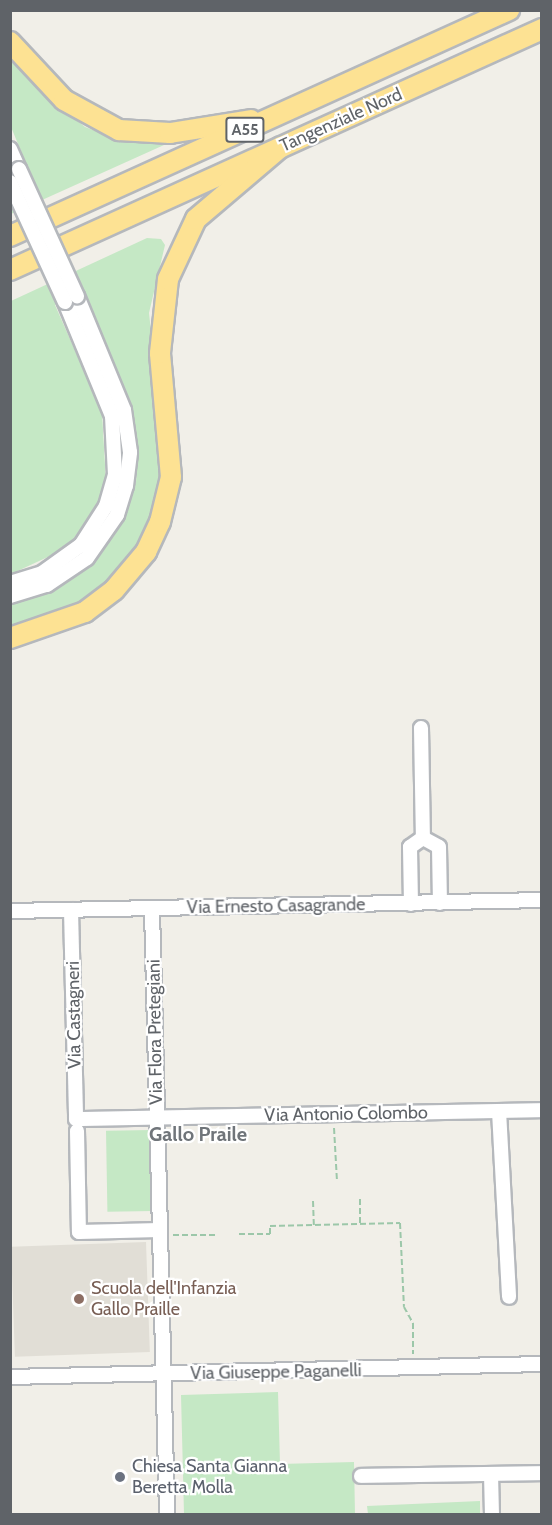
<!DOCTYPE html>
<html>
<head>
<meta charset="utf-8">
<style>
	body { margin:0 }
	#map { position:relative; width:552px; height:1525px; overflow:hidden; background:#f1efe8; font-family:Cabin,sans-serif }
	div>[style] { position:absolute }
	.education>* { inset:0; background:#e1ded6; transform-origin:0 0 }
	.green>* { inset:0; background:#c5e8c5; transform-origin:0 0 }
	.path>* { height:2px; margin-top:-1px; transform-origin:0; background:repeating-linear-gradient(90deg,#9cc7a9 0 6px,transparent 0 9px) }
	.roads { filter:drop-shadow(2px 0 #b5b8bc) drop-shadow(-2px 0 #b5b8bc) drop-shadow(0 2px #b5b8bc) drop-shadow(0 -2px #b5b8bc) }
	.minor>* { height:14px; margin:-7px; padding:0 7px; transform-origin:7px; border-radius:7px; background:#fff }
	.highway>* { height:20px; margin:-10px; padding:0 10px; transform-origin:10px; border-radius:10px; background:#fde293 }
	.bridges { filter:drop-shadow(2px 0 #b5b8bc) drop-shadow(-2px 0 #b5b8bc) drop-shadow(0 2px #b5b8bc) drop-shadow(0 -2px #b5b8bc) }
	.minor-bridge>* { height:14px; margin:-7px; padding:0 7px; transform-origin:7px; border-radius:7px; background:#fff }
	.dots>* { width:16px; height:16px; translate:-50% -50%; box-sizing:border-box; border:3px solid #fff; border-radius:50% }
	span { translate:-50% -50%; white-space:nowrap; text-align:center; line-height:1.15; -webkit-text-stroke:4.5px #fff; paint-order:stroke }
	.shield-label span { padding:2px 4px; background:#fff; border:2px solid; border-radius:4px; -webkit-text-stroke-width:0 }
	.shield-label { font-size:16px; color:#5f6368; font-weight:700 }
	.street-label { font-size:18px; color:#5f6368 }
	.education-label { font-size:18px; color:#785e54 }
	.left { translate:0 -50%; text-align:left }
	.worship-label { font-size:18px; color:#5b616d }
	.neighbourhood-label { font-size:20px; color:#70757a; font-weight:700 }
	.frame { position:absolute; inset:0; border:12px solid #5f6368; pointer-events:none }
</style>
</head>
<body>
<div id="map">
	<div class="education">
		<div style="left:146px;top:1242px;width:110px;height:135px;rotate:88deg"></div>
	</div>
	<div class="green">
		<div style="clip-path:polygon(11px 57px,36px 87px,85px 127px,123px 141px,164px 145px,11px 214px,10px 177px,28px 168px,11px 127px)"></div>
		<div style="clip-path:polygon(147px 238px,161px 239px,165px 245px,149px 313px,163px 441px,161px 486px,144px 541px,90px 603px,11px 632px,10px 603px,66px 583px,114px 536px,136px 482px,138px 446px,122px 383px,84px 289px,55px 305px,102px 412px,106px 482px,96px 511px,65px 549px,11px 574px,11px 301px)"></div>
		<div style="left:152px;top:1130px;width:81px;height:46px;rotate:89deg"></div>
		<div style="clip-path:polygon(278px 1392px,280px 1464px,354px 1462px,355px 1514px,184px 1514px,181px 1395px)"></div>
		<div style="clip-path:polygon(480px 1501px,480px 1514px,368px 1514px,367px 1506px)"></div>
	</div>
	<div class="path">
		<div style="left:334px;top:1128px;width:54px;rotate:86.8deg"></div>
		<div style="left:360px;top:1199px;width:25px;rotate:90deg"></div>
		<div style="left:313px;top:1201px;width:24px;rotate:88deg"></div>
		<div style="left:239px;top:1234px;width:31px"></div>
		<div style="left:270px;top:1234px;width:8px;rotate:-90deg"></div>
		<div style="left:270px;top:1226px;width:130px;rotate:-1.3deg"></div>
		<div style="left:400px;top:1223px;width:84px;rotate:87.3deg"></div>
		<div style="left:404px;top:1307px;width:18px;rotate:61deg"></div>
		<div style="left:413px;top:1323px;width:31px;rotate:90deg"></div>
		<div style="left:173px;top:1235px;width:42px"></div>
	</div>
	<div class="roads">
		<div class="minor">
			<div style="left:10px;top:149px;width:22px;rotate:66deg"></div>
			<div style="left:10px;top:583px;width:34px;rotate:-17deg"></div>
			<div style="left:42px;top:573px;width:48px;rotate:-35.7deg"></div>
			<div style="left:81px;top:545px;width:46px;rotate:-57.3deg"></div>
			<div style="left:106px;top:506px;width:32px;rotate:-74deg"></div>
			<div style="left:115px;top:475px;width:59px;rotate:-92.9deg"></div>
			<div style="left:112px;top:416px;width:123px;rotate:-112.4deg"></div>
			<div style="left:10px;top:596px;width:39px;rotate:-17deg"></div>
			<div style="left:47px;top:585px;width:48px;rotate:-34deg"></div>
			<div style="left:87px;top:558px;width:52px;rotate:-55.1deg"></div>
			<div style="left:117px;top:515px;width:30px;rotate:-73deg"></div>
			<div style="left:126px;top:486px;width:34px;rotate:-83deg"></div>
			<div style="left:130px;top:452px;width:42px;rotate:-98.1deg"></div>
			<div style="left:124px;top:410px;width:123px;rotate:-112.4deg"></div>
			<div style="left:421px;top:728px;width:110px;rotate:89deg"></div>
			<div style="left:411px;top:904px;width:57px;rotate:-91deg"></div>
			<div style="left:410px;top:847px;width:16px;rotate:-35deg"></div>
			<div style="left:423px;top:838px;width:18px;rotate:29deg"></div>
			<div style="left:439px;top:847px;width:56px;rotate:89deg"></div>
			<div style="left:152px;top:909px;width:605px;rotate:88.58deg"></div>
			<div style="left:71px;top:910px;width:209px;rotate:88.6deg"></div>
			<div style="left:76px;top:1119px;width:466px;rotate:-1.1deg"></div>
			<div style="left:10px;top:911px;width:532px;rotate:-1.18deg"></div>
			<div style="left:499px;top:1111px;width:186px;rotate:86.9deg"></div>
			<div style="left:77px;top:1131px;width:101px;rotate:88.9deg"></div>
			<div style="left:79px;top:1232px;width:81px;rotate:-1.4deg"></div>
			<div style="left:10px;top:1377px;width:532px;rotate:-1.4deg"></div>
			<div style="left:491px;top:1474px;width:40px;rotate:88.6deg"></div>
			<div style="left:361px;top:1476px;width:181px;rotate:-0.9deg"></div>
		</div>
		<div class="highway">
			<div style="left:10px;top:42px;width:79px;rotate:47deg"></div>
			<div style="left:64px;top:100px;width:63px;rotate:28.6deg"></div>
			<div style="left:119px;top:130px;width:51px;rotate:3.4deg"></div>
			<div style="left:170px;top:133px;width:82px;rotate:-9.1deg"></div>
			<div style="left:10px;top:236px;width:548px;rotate:-24.37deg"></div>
			<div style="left:10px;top:270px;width:584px;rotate:-24.37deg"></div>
			<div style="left:10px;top:638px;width:79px;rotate:-19.1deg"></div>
			<div style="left:85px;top:612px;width:36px;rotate:-37deg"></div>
			<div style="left:114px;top:590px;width:50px;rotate:-49.9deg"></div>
			<div style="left:146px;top:552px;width:33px;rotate:-65deg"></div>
			<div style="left:160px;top:522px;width:46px;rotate:-76.3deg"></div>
			<div style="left:171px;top:477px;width:124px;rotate:-95.1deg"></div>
			<div style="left:160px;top:353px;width:74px;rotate:-83.8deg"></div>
			<div style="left:168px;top:279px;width:66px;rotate:-65deg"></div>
			<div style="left:196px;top:219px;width:111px;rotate:-40.3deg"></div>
		</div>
	</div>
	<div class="bridges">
		<div class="minor-bridge">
			<div style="left:19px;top:169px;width:140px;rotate:65.5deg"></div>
			<div style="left:10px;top:182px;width:132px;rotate:65.4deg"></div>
		</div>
	</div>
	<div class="dots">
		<div style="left:79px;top:1299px;background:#8d6e63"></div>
		<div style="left:120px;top:1477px;background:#6b7280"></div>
	</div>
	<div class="shield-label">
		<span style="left:245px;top:130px">A55</span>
	</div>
	<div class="street-label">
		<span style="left:341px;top:120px;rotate:-24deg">Tangenziale Nord</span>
		<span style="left:276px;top:906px;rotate:-1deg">Via Ernesto Casagrande</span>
		<span style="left:74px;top:1015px;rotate:-91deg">Via Castagneri</span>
		<span style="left:155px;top:1032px;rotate:-91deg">Via Flora Pretegiani</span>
		<span style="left:346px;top:1114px;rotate:-1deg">Via Antonio Colombo</span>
		<span style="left:276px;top:1372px;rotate:-1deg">Via Giuseppe Paganelli</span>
	</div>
	<div class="education-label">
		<span class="left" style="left:91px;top:1299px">Scuola dell'Infanzia<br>Gallo Praille</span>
	</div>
	<div class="worship-label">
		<span class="left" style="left:132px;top:1477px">Chiesa Santa Gianna<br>Beretta Molla</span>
	</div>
	<div class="neighbourhood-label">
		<span style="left:198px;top:1134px">Gallo Praile</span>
	</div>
	<div class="frame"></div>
</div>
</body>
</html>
